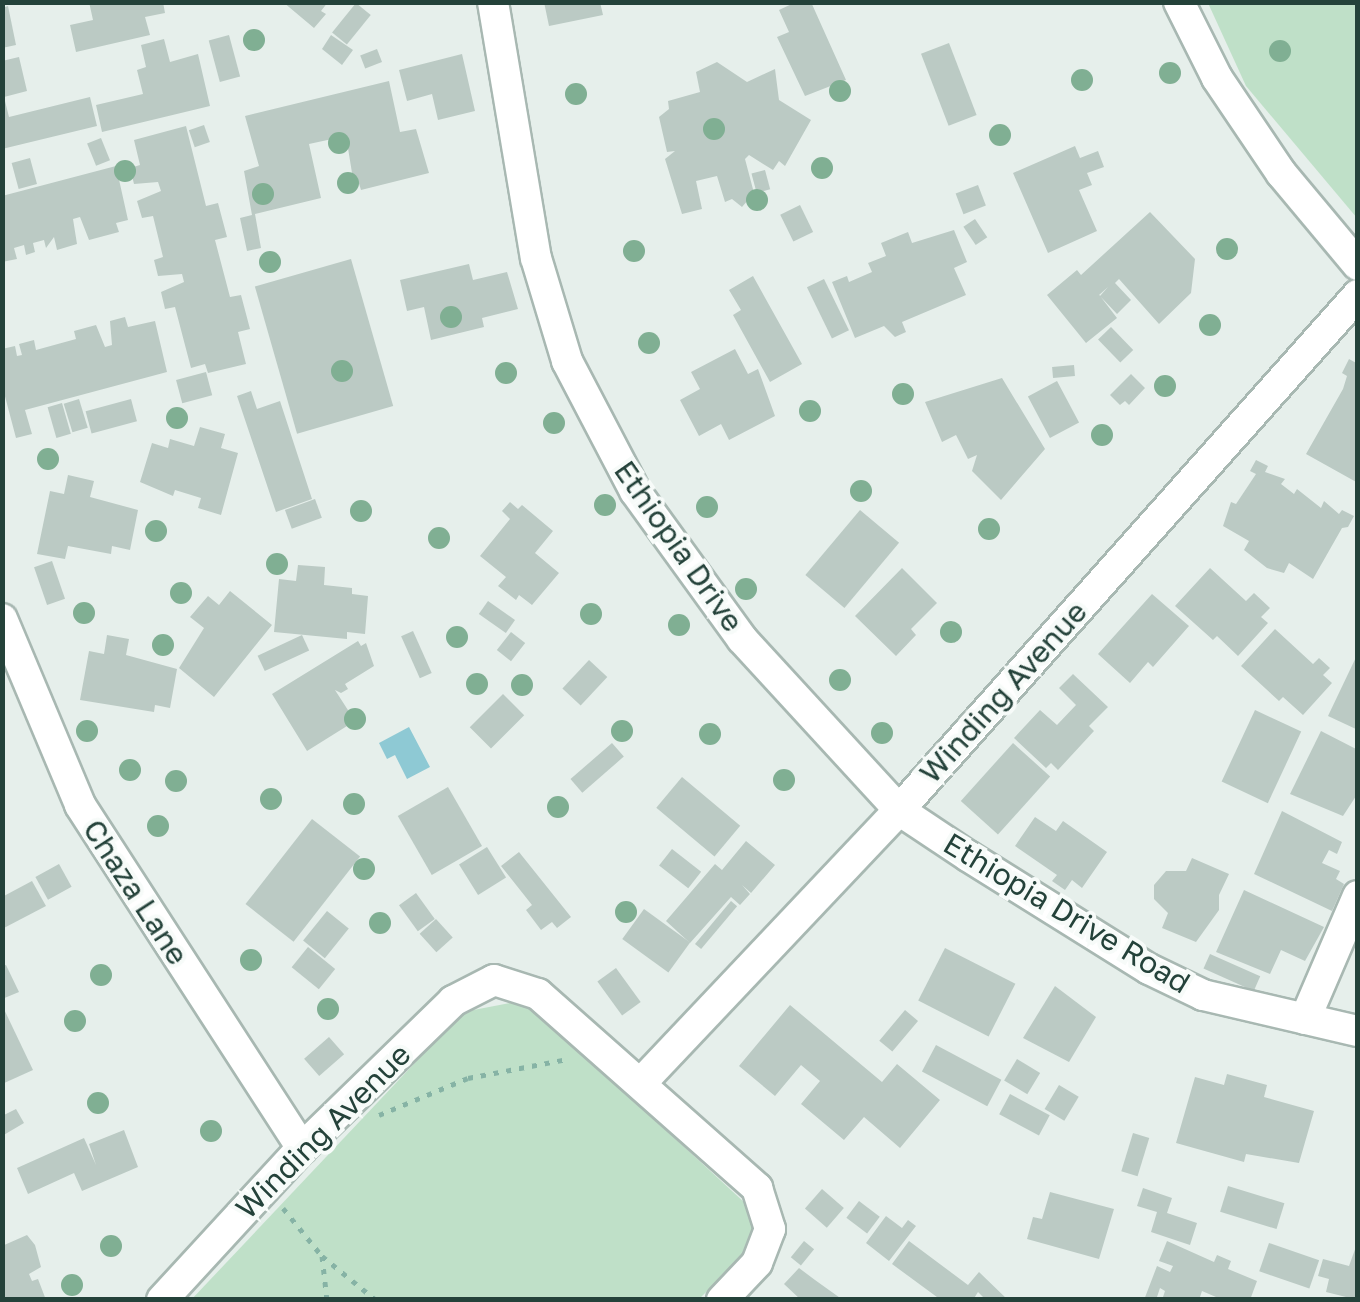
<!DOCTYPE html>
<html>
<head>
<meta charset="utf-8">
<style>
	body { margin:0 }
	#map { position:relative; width:1360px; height:1302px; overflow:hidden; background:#e6efeb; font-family:"Golos Text",sans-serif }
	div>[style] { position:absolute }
	.green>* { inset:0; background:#bfe0c8 }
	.water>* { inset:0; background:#8ec9d4 }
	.building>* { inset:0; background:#bbcac4; transform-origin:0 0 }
	.path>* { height:5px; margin-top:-2.5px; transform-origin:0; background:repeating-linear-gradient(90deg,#86b3a5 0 5px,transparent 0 13px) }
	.roads { filter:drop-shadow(2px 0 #a8b8b2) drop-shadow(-2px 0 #a8b8b2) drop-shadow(0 2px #a8b8b2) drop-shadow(0 -2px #a8b8b2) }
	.minor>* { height:30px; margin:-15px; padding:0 15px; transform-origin:15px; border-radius:15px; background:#fff }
	.trees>* { width:22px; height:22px; margin:-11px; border-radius:50%; background:#80af93 }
	span { translate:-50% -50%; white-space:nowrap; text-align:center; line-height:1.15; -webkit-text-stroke:8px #f7fbf9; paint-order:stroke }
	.street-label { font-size:30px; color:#24423a }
	.frame { position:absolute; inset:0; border:5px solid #24423a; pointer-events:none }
</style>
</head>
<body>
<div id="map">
	<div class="green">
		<div style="clip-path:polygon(1208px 3px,1357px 3px,1357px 218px,1246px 86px)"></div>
		<div style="clip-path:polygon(525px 1000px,772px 1228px,699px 1299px,191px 1300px,463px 1012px)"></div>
	</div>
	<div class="water">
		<div style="clip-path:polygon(409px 727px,430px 767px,407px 779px,395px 755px,387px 759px,379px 743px)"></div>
	</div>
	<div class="building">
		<div style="clip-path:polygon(89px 2px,163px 2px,165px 13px,145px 17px,150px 35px,76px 52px,70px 25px,93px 20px)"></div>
		<div style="clip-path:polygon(283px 2px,328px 2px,321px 11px,326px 14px,314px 28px)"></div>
		<div style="clip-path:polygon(544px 2px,600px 2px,603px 15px,549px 26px)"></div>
		<div style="clip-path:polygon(796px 2px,811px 2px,846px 80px,805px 96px,777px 37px,789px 32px,779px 10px)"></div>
		<div style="left:356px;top:3px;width:19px;height:38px;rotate:39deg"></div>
		<div style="clip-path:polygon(8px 6px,16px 45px,2px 48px,2px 8px)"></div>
		<div style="left:229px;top:35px;width:43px;height:21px;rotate:75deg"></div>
		<div style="clip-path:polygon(331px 35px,353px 50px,342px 65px,322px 49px)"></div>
		<div style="clip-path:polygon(164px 39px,170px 62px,198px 54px,210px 106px,102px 132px,96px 105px,143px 94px,137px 70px,146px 67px,141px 45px)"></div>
		<div style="left:949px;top:43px;width:77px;height:30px;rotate:69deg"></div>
		<div style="left:377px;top:49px;width:14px;height:18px;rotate:69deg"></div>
		<div style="clip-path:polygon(462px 54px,475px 111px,438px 120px,432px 94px,407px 101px,399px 70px)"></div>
		<div style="clip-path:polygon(19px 57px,27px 91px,4px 97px,9px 117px,90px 97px,97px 126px,2px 149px,2px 61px)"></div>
		<div style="clip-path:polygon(717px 62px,747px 82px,775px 69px,779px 100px,811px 120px,785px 166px,779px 161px,773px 170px,749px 155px,745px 159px,754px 193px,742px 207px,732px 199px,725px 202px,717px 176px,696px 181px,702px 209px,682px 214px,665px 159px,675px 151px,667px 152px,659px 117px,669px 109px,668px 101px,700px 92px,696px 72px)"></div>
		<div style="clip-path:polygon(389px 81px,400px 132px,416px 129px,429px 173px,361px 190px,357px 177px,353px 179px,346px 136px,309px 144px,321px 198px,255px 214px,261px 248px,247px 251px,240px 218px,252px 215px,244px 171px,259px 166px,245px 116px)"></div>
		<div style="left:204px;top:125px;width:18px;height:16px;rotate:71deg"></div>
		<div style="clip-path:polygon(186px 126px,206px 206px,218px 203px,227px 237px,215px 240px,230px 297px,241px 295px,250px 329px,238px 332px,246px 364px,208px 373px,205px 364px,191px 368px,175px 307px,165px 309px,161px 292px,184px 282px,182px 274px,158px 276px,154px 260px,163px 257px,153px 216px,142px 218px,137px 201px,161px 191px,158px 182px,134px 184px,130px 168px,140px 165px,134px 140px)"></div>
		<div style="left:101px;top:138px;width:24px;height:15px;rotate:68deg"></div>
		<div style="clip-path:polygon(1075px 146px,1080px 158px,1098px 151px,1104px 167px,1087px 173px,1092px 185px,1079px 190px,1097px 231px,1048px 253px,1013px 173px)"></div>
		<div style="left:30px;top:158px;width:27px;height:19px;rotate:75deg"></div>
		<div style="clip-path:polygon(116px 166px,128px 220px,116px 223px,119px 232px,89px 240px,80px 217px,73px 219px,77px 244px,57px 250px,54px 237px,46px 248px,44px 240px,33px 243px,35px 252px,26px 255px,24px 245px,14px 248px,17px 259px,2px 262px,2px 196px)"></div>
		<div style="left:765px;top:170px;width:20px;height:14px;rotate:75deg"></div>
		<div style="left:978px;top:185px;width:22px;height:24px;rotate:69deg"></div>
		<div style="left:800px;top:205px;width:30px;height:22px;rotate:64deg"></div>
		<div style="clip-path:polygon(1150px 212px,1195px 259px,1191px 293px,1159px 324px,1119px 279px,1115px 283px,1131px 300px,1117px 314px,1100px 296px,1108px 287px,1099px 295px,1094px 288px,1117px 318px,1086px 343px,1047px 295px,1077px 270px,1081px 275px)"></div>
		<div style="left:975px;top:219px;width:22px;height:14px;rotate:56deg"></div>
		<div style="clip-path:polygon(954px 230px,967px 262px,954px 268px,966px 295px,902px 322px,906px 332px,895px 337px,884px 326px,855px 338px,832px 282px,847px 276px,849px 282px,872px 272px,868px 263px,886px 256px,881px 243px,908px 232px,912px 243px)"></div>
		<div style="left:351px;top:259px;width:153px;height:100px;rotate:74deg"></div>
		<div style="clip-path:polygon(469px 264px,473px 280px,507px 272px,518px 309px,482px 318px,484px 327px,431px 340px,424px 307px,407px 311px,400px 280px)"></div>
		<div style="clip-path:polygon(753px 276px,802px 364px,770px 382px,733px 315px,741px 310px,729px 290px)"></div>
		<div style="left:824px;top:279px;width:57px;height:19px;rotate:64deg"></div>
		<div style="clip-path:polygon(125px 317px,128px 327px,155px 321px,167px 372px,25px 410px,32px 434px,16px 438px,2px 385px,2px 349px,15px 346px,17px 356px,22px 355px,19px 344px,34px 340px,36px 350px,76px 339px,74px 331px,96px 325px,105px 347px,112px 345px,110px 321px)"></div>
		<div style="left:1111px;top:327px;width:32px;height:18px;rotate:46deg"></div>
		<div style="clip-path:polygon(735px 349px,748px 374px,758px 369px,775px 416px,729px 440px,721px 424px,699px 436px,680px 400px,700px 389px,691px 372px)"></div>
		<div style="clip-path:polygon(1349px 359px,1358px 364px,1358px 483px,1306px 454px,1343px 389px,1347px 376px,1342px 373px)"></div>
		<div style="left:1074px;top:365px;width:11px;height:22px;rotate:85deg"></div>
		<div style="left:206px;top:372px;width:24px;height:31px;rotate:75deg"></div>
		<div style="clip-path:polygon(1131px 374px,1145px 388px,1129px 405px,1125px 401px,1120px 405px,1110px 395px)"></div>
		<div style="clip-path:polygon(1002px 378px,1045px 449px,1001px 500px,972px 471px,977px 455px,968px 459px,956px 435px,942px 442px,925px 402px)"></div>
		<div style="left:1057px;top:381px;width:47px;height:33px;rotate:62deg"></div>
		<div style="clip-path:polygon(251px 391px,257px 409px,280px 401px,312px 499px,276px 512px,237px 396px)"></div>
		<div style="left:79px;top:399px;width:30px;height:16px;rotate:73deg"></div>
		<div style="left:131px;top:399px;width:23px;height:47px;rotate:75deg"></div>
		<div style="left:62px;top:403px;width:32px;height:15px;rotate:74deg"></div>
		<div style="clip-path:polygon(200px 427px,225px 434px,221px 448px,238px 453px,221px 515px,198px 508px,201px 498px,175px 490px,173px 496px,140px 482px,152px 443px,168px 448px,170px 439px,194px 446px)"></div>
		<div style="clip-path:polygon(1256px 460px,1268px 466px,1265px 472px,1285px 479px,1281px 484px,1294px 494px,1297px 489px,1321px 508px,1324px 501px,1339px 514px,1342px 510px,1354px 516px,1348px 527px,1342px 528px,1313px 579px,1289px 563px,1284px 573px,1267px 568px,1244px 550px,1249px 541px,1223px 526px,1231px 502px,1236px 504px,1256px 474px,1250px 471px)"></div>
		<div style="clip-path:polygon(68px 475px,94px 481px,90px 497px,138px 510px,130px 550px,112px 546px,111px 554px,68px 546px,65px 559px,37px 554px,50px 491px,64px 494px)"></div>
		<div style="left:315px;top:499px;width:20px;height:32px;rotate:70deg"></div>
		<div style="clip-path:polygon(510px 502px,518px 509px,522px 505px,553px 531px,535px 553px,559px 573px,532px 605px,519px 595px,516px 600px,498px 586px,506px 577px,480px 556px,510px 519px,502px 511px)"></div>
		<div style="left:860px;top:510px;width:51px;height:85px;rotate:40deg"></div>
		<div style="left:52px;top:561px;width:40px;height:19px;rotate:71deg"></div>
		<div style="clip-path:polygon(298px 565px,325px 567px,324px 585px,352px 588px,352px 594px,368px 596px,365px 634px,347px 632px,347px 639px,274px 632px,279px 579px,296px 581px)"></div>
		<div style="clip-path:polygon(902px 568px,937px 603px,911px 629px,916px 635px,896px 656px,855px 616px)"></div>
		<div style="clip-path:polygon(1210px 568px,1246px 601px,1254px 593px,1270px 608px,1261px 617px,1268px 623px,1238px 656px,1217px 636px,1213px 640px,1175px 606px)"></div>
		<div style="clip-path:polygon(230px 591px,272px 625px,214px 697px,179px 668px,204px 628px,190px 617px,208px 596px,219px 605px)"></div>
		<div style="clip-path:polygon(1152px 594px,1189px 626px,1153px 667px,1148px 662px,1130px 683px,1098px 654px)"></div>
		<div style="left:488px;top:601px;width:33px;height:16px;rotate:35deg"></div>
		<div style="clip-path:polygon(1275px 629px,1313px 664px,1319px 658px,1330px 668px,1323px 675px,1332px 683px,1303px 715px,1283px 697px,1279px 701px,1241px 666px)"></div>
		<div style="left:413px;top:631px;width:46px;height:13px;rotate:66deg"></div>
		<div style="left:511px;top:632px;width:18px;height:23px;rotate:38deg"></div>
		<div style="clip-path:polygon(107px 635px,129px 639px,126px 655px,177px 669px,170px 708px,155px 705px,154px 712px,80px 700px,89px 651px,104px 654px)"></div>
		<div style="left:302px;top:635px;width:17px;height:49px;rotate:65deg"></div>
		<div style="clip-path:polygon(358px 641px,361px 646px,366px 643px,374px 666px,345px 684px,348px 689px,341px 693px,335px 690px,355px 721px,307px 751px,272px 694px)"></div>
		<div style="clip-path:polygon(1358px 653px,1358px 730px,1328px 716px)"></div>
		<div style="left:589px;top:660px;width:25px;height:39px;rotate:43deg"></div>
		<div style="clip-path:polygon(1073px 674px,1108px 707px,1089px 726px,1094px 731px,1058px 770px,1051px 763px,1046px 768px,1014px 738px,1040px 710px,1057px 725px,1076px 705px,1059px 688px)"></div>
		<div style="left:503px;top:694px;width:30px;height:47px;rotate:45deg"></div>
		<div style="left:1255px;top:710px;width:51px;height:79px;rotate:25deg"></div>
		<div style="clip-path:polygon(1321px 731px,1358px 750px,1358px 793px,1343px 816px,1290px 794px)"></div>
		<div style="left:612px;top:743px;width:18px;height:55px;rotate:49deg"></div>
		<div style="left:1013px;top:743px;width:50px;height:78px;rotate:42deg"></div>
		<div style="left:682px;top:777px;width:76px;height:40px;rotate:40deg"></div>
		<div style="left:448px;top:787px;width:68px;height:58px;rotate:60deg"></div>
		<div style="clip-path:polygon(1282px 811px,1342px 842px,1337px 854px,1329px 850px,1322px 863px,1340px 871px,1336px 879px,1344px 884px,1332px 911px,1254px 874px)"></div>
		<div style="clip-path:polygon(1035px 817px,1056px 831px,1063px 821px,1107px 852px,1082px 888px,1072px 880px,1065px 890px,1052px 881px,1057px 875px,1015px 846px)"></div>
		<div style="left:312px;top:819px;width:61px;height:108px;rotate:38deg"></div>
		<div style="clip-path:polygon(746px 841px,775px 865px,751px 893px,742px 885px,750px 894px,740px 905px,731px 897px,690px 943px,666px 921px,715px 864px,722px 870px)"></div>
		<div style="left:487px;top:847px;width:36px;height:33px;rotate:58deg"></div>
		<div style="left:672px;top:849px;width:37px;height:21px;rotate:38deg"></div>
		<div style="clip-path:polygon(519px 852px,571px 917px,557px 928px,552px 922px,541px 930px,526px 910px,532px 905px,501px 866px)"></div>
		<div style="clip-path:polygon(1192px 858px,1229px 874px,1219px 895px,1219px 910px,1196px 942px,1162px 928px,1168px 913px,1154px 899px,1154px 885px,1166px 871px,1186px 871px)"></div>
		<div style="left:59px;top:864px;width:26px;height:27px;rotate:61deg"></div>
		<div style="clip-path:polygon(32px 881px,46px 906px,2px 929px,2px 897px)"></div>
		<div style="clip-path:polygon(1244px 890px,1324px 927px,1305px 961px,1281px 950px,1270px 974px,1216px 952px)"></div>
		<div style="left:416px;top:893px;width:32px;height:21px;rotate:54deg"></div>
		<div style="left:731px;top:901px;width:8px;height:56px;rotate:40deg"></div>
		<div style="left:644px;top:909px;width:57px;height:37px;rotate:36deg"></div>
		<div style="left:327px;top:911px;width:28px;height:38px;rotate:39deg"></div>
		<div style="left:436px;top:919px;width:25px;height:22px;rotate:48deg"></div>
		<div style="left:308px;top:947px;width:35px;height:26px;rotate:39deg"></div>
		<div style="left:945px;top:948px;width:79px;height:59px;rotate:27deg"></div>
		<div style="left:1210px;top:954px;width:55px;height:16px;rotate:24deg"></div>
		<div style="clip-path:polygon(6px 965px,19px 992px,2px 999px,2px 966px)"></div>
		<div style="left:616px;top:968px;width:42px;height:23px;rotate:54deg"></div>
		<div style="clip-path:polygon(1055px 986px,1096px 1017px,1069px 1062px,1023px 1038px)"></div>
		<div style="clip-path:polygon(2px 1005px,33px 1070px,2px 1084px)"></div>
		<div style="clip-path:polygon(790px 1005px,882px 1082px,897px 1064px,940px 1100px,900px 1148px,864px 1117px,844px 1140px,801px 1104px,820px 1081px,801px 1065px,775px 1096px,739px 1066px)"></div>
		<div style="left:905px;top:1010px;width:17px;height:40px;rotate:40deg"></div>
		<div style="left:329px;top:1037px;width:23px;height:33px;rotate:49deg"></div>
		<div style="left:936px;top:1045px;width:74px;height:30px;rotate:28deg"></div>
		<div style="left:1017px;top:1059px;width:27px;height:25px;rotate:31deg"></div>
		<div style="clip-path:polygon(1227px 1074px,1267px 1085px,1264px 1097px,1314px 1111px,1299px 1163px,1246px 1154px,1244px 1162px,1176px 1143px,1195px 1077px,1224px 1085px)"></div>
		<div style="left:1059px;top:1085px;width:23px;height:28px;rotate:31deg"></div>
		<div style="left:1010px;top:1094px;width:45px;height:23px;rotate:28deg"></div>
		<div style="clip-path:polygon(16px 1109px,24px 1123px,2px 1136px,2px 1116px)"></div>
		<div style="clip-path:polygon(124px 1130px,138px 1167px,82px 1191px,74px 1173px,28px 1194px,17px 1168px,84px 1138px,96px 1165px,89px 1144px)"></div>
		<div style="left:1133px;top:1133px;width:17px;height:40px;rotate:17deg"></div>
		<div style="left:1228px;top:1186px;width:59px;height:27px;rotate:17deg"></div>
		<div style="clip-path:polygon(1143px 1188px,1172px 1198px,1167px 1213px,1197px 1223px,1190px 1245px,1151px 1232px,1157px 1212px,1137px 1206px)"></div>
		<div style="left:822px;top:1189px;width:29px;height:26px;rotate:41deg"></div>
		<div style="clip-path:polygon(1050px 1192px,1114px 1209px,1099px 1259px,1027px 1239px,1033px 1217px,1042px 1219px)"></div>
		<div style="left:859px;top:1201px;width:26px;height:21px;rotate:37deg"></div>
		<div style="clip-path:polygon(886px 1216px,902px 1228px,908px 1220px,916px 1226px,889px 1261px,866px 1243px)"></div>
		<div style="clip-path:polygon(27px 1235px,35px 1245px,41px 1267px,29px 1274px,32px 1281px,38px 1279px,46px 1300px,2px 1300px,2px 1246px)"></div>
		<div style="left:804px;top:1241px;width:13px;height:21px;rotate:39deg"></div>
		<div style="clip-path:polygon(909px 1241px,968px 1285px,979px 1272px,1008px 1300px,986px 1300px,978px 1292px,973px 1300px,941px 1300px,892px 1264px)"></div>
		<div style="clip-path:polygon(1167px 1241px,1214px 1262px,1217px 1255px,1231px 1261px,1228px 1269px,1257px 1281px,1250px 1300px,1223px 1300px,1202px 1291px,1199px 1300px,1162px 1300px,1165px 1291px,1160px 1288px,1156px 1300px,1144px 1300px,1157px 1266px,1170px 1272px,1173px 1266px,1159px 1261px)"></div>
		<div style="clip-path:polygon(1358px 1241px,1358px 1300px,1326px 1292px,1329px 1279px,1318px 1276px,1323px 1259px,1349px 1266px)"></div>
		<div style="left:1269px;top:1243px;width:53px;height:30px;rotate:19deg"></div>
		<div style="clip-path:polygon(799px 1268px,815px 1280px,843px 1300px,801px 1300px,784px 1284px)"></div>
	</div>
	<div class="path">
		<div style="left:379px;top:1115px;width:96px;rotate:-22.6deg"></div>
		<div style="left:468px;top:1078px;width:102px;rotate:-10.8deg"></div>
		<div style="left:283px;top:1208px;width:62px;rotate:50.9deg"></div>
		<div style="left:322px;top:1256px;width:70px;rotate:39.2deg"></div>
		<div style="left:322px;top:1256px;width:44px;rotate:83.5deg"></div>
	</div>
	<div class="roads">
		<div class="minor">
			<div style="left:493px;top:2px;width:260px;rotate:80.5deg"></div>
			<div style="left:536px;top:258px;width:108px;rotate:73.2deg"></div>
			<div style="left:567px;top:361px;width:147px;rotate:62.4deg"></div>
			<div style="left:635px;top:491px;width:183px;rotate:54.1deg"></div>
			<div style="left:742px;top:639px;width:232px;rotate:47.4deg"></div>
			<div style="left:899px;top:810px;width:83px;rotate:33.7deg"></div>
			<div style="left:968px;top:856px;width:213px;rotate:32deg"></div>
			<div style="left:1149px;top:969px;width:60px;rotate:25.7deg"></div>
			<div style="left:1203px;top:995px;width:159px;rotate:13.1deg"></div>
			<div style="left:1179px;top:2px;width:85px;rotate:63.4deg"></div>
			<div style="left:1217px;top:78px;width:115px;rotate:56deg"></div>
			<div style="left:1281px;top:173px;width:120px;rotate:50.1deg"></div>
			<div style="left:2px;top:619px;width:202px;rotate:67.2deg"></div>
			<div style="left:80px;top:805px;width:409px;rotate:57.1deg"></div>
			<div style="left:1305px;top:1019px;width:134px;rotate:-66.7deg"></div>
			<div style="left:641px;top:1083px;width:376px;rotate:-46.6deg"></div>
			<div style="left:899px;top:810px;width:690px;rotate:-48.29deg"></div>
			<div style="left:162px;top:1300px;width:207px;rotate:-47.4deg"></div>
			<div style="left:302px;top:1148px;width:211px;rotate:-44.2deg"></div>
			<div style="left:453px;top:1001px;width:46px;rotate:-27.1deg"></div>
			<div style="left:494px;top:980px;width:46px;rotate:17.7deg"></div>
			<div style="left:538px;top:994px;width:293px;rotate:41.5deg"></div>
			<div style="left:757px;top:1188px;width:43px;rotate:72.4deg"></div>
			<div style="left:770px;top:1229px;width:36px;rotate:111deg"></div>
			<div style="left:757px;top:1263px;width:51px;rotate:133.4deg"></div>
		</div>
	</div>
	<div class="trees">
		<div style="left:254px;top:40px"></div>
		<div style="left:1280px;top:51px"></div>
		<div style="left:1170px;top:73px"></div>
		<div style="left:1082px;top:80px"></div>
		<div style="left:840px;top:91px"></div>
		<div style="left:576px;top:94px"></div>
		<div style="left:714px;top:129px"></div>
		<div style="left:1000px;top:135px"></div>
		<div style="left:339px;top:143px"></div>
		<div style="left:822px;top:168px"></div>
		<div style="left:125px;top:171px"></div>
		<div style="left:348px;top:183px"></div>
		<div style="left:263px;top:194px"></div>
		<div style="left:757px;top:200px"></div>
		<div style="left:1227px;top:249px"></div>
		<div style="left:634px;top:251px"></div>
		<div style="left:270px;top:262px"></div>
		<div style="left:451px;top:317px"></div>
		<div style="left:1210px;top:325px"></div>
		<div style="left:649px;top:343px"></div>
		<div style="left:342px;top:371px"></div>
		<div style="left:506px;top:373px"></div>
		<div style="left:1165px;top:386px"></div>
		<div style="left:903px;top:394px"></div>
		<div style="left:810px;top:411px"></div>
		<div style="left:177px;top:418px"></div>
		<div style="left:554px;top:423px"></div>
		<div style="left:1102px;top:435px"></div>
		<div style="left:48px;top:459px"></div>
		<div style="left:861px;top:491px"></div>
		<div style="left:605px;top:505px"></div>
		<div style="left:707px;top:507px"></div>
		<div style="left:361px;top:511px"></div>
		<div style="left:989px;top:529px"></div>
		<div style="left:156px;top:531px"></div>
		<div style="left:439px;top:538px"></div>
		<div style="left:277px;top:564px"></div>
		<div style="left:746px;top:589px"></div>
		<div style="left:181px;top:593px"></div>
		<div style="left:84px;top:613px"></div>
		<div style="left:591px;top:614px"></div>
		<div style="left:679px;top:625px"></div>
		<div style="left:951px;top:632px"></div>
		<div style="left:457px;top:637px"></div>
		<div style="left:163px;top:645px"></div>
		<div style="left:840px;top:680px"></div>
		<div style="left:477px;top:684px"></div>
		<div style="left:522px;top:685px"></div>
		<div style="left:355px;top:719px"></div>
		<div style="left:87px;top:731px"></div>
		<div style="left:622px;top:731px"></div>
		<div style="left:882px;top:733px"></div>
		<div style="left:710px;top:734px"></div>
		<div style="left:130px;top:770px"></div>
		<div style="left:784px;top:780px"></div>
		<div style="left:176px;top:781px"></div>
		<div style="left:271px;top:799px"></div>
		<div style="left:354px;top:804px"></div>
		<div style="left:558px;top:807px"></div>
		<div style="left:158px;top:826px"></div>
		<div style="left:364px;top:869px"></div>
		<div style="left:626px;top:912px"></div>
		<div style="left:380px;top:923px"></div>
		<div style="left:251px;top:960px"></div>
		<div style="left:101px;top:975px"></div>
		<div style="left:328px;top:1009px"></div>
		<div style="left:75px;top:1021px"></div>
		<div style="left:98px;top:1103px"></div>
		<div style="left:211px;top:1131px"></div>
		<div style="left:111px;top:1246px"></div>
		<div style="left:72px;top:1285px"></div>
	</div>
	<div class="street-label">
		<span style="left:679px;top:546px;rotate:55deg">Ethiopia Drive</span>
		<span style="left:1003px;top:692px;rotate:-48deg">Winding Avenue</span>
		<span style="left:136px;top:892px;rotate:57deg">Chaza Lane</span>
		<span style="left:1067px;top:913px;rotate:31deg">Ethiopia Drive Road</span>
		<span style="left:323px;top:1131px;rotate:-45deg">Winding Avenue</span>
	</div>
	<div class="frame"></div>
</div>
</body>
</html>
